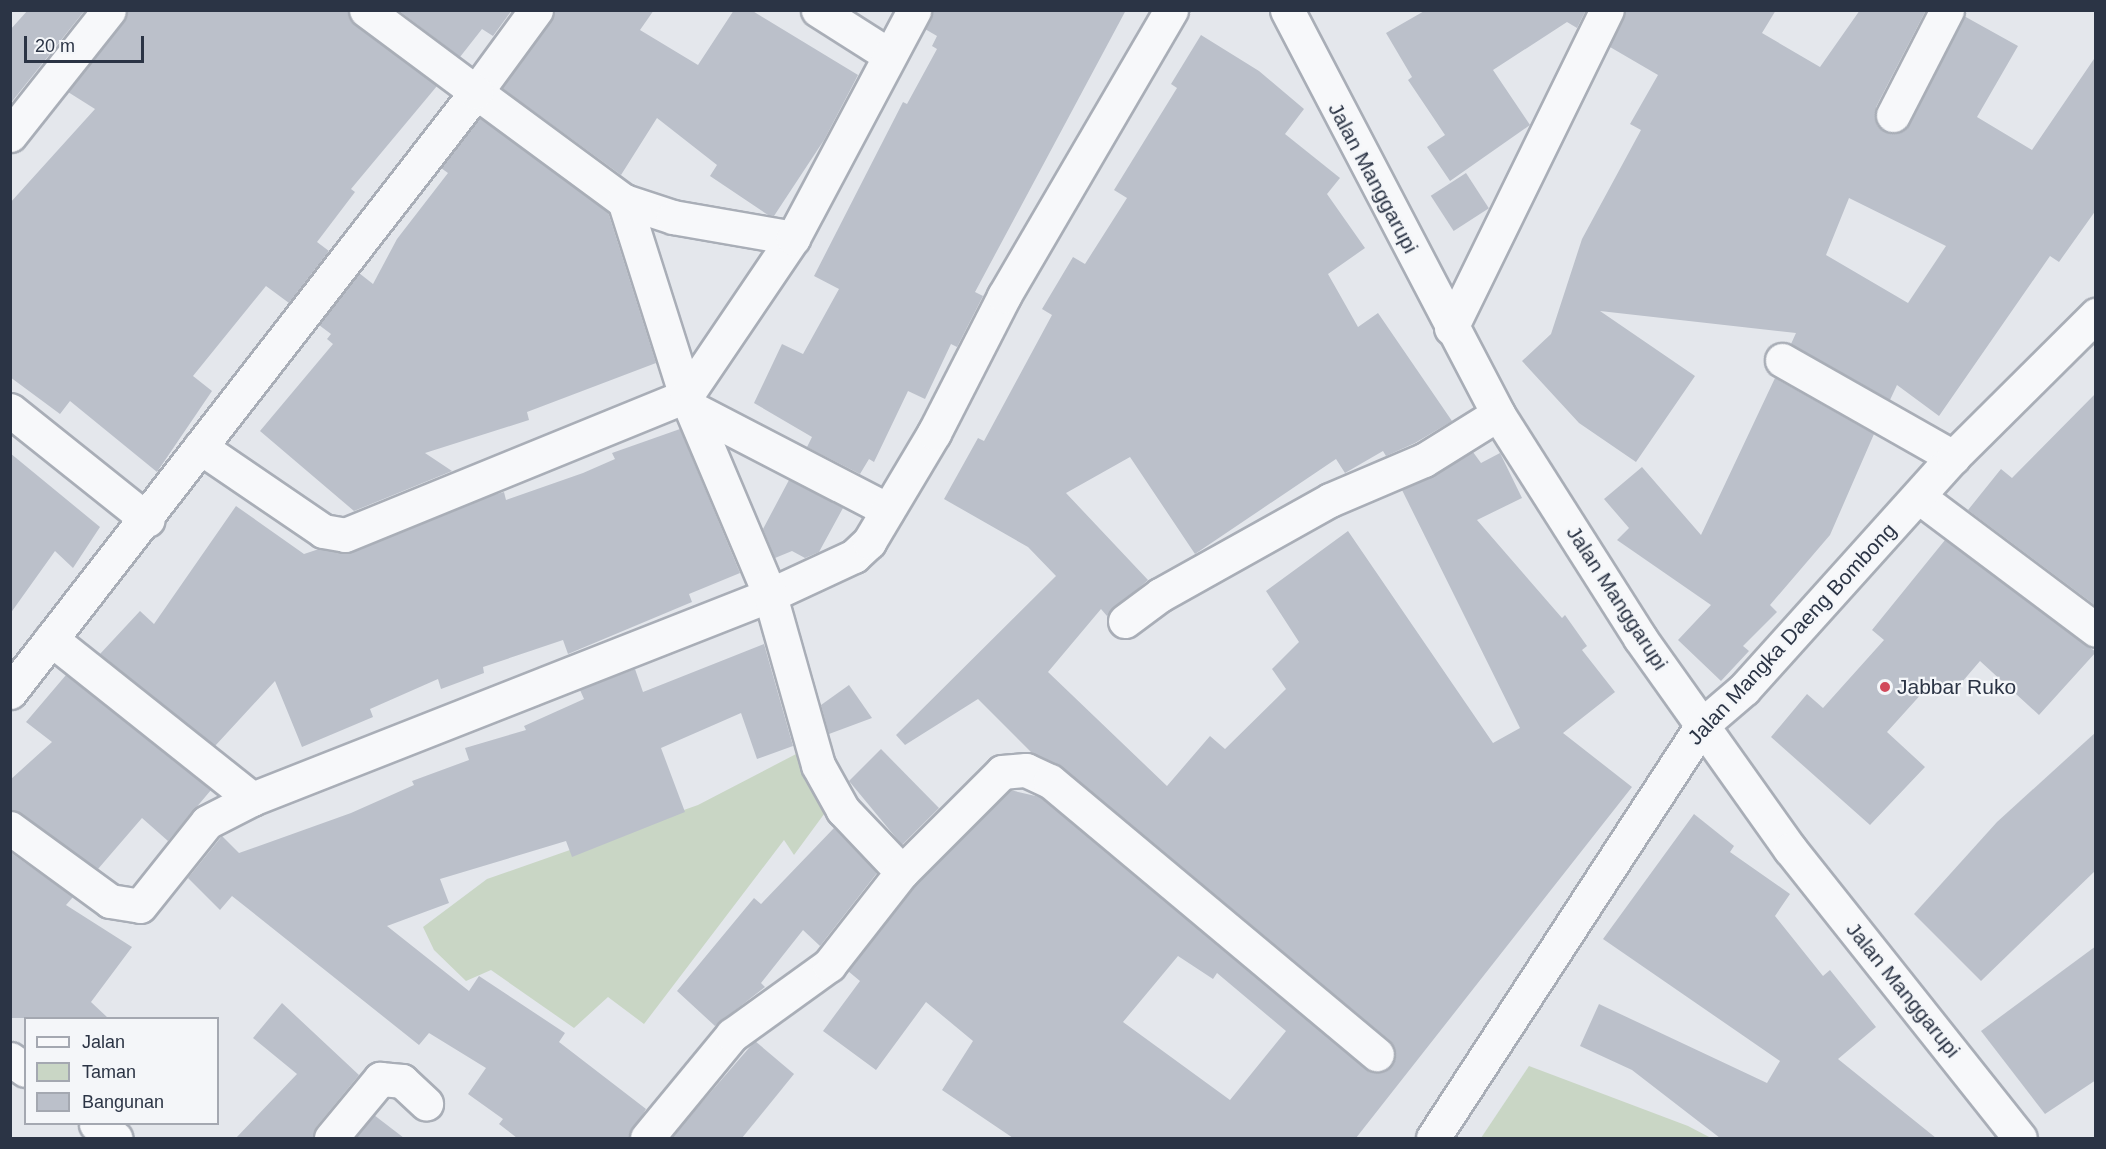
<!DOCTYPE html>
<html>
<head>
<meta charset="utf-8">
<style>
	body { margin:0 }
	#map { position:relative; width:2106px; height:1149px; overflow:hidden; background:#e4e7ec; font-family:Arial,sans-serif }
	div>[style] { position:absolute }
	.green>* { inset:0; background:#c9d6c5 }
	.building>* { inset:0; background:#bbc0ca; transform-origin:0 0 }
	.roads { filter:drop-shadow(2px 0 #a9aeb7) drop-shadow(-2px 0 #a9aeb7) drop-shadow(0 2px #a9aeb7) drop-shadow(0 -2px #a9aeb7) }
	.street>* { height:33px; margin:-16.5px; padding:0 16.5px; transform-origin:16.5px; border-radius:16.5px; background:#f7f8fa }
	.dots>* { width:16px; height:16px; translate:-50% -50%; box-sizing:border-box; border:3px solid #f4f6f9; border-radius:50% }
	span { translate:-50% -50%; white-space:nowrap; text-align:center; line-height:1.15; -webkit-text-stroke:4.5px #f4f6f9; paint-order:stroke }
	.street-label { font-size:21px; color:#2b3445 }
	.poi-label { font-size:21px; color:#2b3445 }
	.left { translate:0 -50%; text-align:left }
	.frame { position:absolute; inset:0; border:12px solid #2b3445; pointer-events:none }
	.legend { position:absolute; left:24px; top:1017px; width:195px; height:108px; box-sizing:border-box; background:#f4f6f9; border:2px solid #a4a8b1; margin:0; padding:8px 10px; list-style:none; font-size:18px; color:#2b3445 }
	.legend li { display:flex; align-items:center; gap:12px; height:30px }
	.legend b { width:30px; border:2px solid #a4a8b1 }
	.scale { position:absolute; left:24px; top:36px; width:120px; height:27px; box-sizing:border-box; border:3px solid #2b3445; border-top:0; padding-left:8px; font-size:18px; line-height:21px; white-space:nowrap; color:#2b3445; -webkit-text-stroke:4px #f4f6f9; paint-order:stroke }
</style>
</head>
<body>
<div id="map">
	<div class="green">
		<div style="clip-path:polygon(798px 753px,830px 806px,794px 855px,784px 840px,644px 1024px,608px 997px,574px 1028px,491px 970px,466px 981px,434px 950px,423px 927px,487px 879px,698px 805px)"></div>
		<div style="clip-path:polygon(1529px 1066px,1688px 1126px,1711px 1138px,1481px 1138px)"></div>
	</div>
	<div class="building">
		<div style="clip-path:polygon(28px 10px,85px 10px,10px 104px,10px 30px)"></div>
		<div style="clip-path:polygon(127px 10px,348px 10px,355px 25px,437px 86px,351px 189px,355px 192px,317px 242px,329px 251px,289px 303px,266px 286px,193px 376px,212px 391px,157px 472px,70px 401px,60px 414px,10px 377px,10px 203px,95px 109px,68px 92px)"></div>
		<div style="clip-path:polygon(398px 10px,512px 10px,493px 36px,482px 29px,460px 57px)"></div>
		<div style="clip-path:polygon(554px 10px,654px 10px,640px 30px,698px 65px,734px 10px,751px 10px,858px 75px,824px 140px,774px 216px,768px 215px,710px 176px,717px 165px,657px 118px,621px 175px,502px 88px)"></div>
		<div style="clip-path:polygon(933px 10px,1126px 10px,975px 292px,983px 296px,957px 347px,951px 344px,925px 399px,908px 391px,874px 462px,869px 459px,860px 474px,807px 447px,812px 437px,754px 403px,782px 344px,803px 354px,839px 289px,814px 276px,903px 102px,907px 104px,937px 49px,932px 46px,937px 36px,925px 29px)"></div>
		<div style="clip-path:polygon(1426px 10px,1586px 10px,1577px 28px,1567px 22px,1493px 70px,1530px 125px,1450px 181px,1427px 147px,1445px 135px,1408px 80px,1412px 77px,1386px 33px)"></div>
		<div style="clip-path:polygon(evenodd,1625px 10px,1776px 10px,1762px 33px,1820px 67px,1860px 10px,1926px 10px,1876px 107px,1877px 125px,1893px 134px,1910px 124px,1964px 16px,2018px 46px,1977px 117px,2032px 150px,2096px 56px,2096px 210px,2059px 262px,2050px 256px,1939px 416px,1897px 385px,1890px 400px,1791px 344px,1796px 333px,1600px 311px,1695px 376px,1636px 462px,1579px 423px,1522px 361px,1551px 334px,1582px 239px,1641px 130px,1630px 124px,1658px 75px,1610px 47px,1625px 10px,1849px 198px,1946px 246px,1908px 303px,1826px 255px,1849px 198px)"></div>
		<div style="clip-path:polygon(evenodd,1201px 35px,1259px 71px,1304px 109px,1285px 134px,1340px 178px,1327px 194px,1365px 248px,1328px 274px,1358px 327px,1378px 313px,1452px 421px,1415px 443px,1386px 456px,1383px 451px,1345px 473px,1336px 459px,1195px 554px,1130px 457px,1066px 493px,1148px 580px,1107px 616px,1101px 609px,1048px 672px,1167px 786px,1210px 736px,1225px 749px,1286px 689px,1272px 669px,1299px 642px,1266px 591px,1348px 531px,1493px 743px,1520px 728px,1402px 490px,1473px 452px,1481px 463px,1500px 453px,1522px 498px,1477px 520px,1562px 618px,1565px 615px,1587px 646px,1582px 650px,1615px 692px,1563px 733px,1632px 787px,1356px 1138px,1013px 1138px,942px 1090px,973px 1041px,926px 1002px,876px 1070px,823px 1031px,860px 981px,848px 971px,916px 884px,1010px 790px,1040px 797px,1365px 1068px,1384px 1071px,1395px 1057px,1389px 1040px,1062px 767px,1031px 752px,978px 699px,905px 745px,896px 735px,1056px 576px,1028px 547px,944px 499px,978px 438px,984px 441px,1052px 315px,1042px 309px,1073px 257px,1085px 264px,1127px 198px,1114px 190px,1177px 88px,1171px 84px,1201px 35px,1178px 956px,1213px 979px,1217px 973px,1286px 1031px,1230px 1100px,1123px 1022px,1178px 956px)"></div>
		<div style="clip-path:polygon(480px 118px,608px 212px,656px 363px,527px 412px,529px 420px,425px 453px,452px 471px,354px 511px,260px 431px,333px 344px,327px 339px,331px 334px,319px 325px,359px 273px,373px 284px,397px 239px,448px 173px,441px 168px)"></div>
		<div style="left:1466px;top:173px;width:42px;height:42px;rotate:57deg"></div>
		<div style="clip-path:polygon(1775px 378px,1874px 434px,1830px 535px,1770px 605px,1777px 612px,1743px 646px,1749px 651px,1721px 681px,1678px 640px,1711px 605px,1617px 540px,1629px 528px,1604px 499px,1642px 467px,1701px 535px)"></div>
		<div style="clip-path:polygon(2096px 393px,2096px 606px,1968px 510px,2001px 469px,2012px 478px)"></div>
		<div style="clip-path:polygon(680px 429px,740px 573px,689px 594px,692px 602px,568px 654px,563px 640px,483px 667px,484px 673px,441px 689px,438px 679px,370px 709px,373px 717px,302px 747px,275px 681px,215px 746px,100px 654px,140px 611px,154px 624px,236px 506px,304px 554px,319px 549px,351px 553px,490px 496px,504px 492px,506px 500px,583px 473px,615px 459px,612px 453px)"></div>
		<div style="clip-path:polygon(10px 453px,100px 527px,73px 568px,55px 551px,10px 614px)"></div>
		<div style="clip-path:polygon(789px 480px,843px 508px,819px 552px,805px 558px,792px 551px,775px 558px,763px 529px)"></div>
		<div style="clip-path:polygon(1945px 540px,2096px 652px,2039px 715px,1980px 661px,1950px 696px,1933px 681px,1887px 732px,1925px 767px,1870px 825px,1771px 737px,1807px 694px,1823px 708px,1884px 640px,1872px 630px)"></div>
		<div style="clip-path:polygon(764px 644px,793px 746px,757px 759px,741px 713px,661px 748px,685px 812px,572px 857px,566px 841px,440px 879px,449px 903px,387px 926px,469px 991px,479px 976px,565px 1033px,559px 1042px,646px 1109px,629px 1138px,517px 1138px,499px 1124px,503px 1119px,468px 1094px,486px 1068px,429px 1033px,419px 1045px,232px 896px,220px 910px,188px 878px,222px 836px,239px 853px,351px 813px,414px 785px,412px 781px,469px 760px,465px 748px,526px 730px,524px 726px,584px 699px,580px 690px,635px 669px,643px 692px)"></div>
		<div style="clip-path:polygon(66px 675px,211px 790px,168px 841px,142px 818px,98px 869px,10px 810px,10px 780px,52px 742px,26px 722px)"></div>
		<div style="clip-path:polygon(849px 685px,872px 718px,829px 734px,821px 705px)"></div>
		<div style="clip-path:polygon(2096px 732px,2096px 870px,1981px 981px,1914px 914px,1997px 822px)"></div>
		<div style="clip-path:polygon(881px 749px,939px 808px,902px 845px,849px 781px)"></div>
		<div style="clip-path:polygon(1694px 814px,1734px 846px,1730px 852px,1790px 894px,1775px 916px,1823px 976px,1830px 970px,1876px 1027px,1838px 1059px,1936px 1138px,1720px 1138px,1632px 1070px,1580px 1046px,1599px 1004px,1767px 1083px,1780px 1061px,1603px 939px)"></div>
		<div style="clip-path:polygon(834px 828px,877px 873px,820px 946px,803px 930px,761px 983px,765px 987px,715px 1026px,677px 991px,754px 898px,761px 904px)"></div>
		<div style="clip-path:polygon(10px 852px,73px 897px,66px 905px,132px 947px,91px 1002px,108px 1018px,10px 1018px)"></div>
		<div style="clip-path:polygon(2096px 946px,2096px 1080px,2045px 1114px,1981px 1031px)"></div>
		<div style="clip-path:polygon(282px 1003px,359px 1075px,317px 1126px,313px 1138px,236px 1138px,297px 1074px,253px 1038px)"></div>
		<div style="clip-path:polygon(755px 1041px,794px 1074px,742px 1138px,671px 1138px)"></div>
		<div style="clip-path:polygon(374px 1115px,404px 1138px,355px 1138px)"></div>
	</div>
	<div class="roads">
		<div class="street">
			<div style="left:536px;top:10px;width:102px;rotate:126.2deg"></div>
			<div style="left:476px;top:92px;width:184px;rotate:36.4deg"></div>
			<div style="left:818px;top:10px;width:84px;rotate:32.4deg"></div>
			<div style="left:1287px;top:10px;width:456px;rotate:62.4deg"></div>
			<div style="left:1498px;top:414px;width:265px;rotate:57.6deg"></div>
			<div style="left:1640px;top:638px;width:259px;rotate:54.6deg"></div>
			<div style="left:1790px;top:849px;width:369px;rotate:51.5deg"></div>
			<div style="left:1893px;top:115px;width:118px;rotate:-62.8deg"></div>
			<div style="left:10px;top:135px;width:159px;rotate:-51.6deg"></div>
			<div style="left:1451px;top:328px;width:354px;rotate:-63.9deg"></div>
			<div style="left:1782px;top:360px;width:197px;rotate:29.6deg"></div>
			<div style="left:10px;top:410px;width:176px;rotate:38.6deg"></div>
			<div style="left:695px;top:410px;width:217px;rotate:27.4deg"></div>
			<div style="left:200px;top:447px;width:149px;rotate:34.3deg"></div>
			<div style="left:323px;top:531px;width:22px;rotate:10deg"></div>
			<div style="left:345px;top:535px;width:368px;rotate:-22.2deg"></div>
			<div style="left:686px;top:396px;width:205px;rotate:-107.6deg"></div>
			<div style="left:624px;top:201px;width:52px;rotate:18.1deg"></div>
			<div style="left:673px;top:217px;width:122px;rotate:9.9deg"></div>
			<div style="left:1919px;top:497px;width:221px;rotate:36.9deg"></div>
			<div style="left:1125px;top:621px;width:44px;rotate:-36.6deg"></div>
			<div style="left:1160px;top:595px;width:195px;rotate:-29.2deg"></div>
			<div style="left:1330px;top:500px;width:102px;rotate:-23.1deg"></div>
			<div style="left:1424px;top:460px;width:87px;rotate:-31.9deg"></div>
			<div style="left:51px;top:639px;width:257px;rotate:38.5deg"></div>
			<div style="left:252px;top:799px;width:557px;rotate:-21.5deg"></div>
			<div style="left:770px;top:595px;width:93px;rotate:-24.9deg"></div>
			<div style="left:854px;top:556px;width:21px;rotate:-43deg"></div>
			<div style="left:869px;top:542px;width:127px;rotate:-59.2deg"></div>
			<div style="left:934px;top:433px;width:154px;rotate:-62.9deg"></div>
			<div style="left:1004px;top:296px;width:331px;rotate:-59.7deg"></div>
			<div style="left:10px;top:692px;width:760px;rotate:-52.16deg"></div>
			<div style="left:476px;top:92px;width:137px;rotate:-143.3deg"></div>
			<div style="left:10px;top:828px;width:124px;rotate:36.1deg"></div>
			<div style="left:110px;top:901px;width:30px;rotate:9deg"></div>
			<div style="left:140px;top:906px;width:107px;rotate:-51.4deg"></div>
			<div style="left:207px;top:822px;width:51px;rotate:-27.1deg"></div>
			<div style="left:902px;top:872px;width:86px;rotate:-133.6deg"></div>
			<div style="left:843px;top:810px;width:51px;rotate:-119.1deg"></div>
			<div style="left:818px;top:765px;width:177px;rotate:-105.8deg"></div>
			<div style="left:770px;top:595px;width:216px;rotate:-112.9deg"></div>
			<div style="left:686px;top:396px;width:191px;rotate:-55.9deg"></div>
			<div style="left:793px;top:238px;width:258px;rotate:-62deg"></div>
			<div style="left:10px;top:1059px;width:19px;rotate:35deg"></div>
			<div style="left:96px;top:1124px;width:24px;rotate:36deg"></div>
			<div style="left:331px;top:1138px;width:77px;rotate:-50.3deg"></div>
			<div style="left:380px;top:1079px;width:22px;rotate:5deg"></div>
			<div style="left:402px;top:1081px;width:33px;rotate:43deg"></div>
			<div style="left:647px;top:1138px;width:134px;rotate:-50.5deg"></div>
			<div style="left:732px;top:1035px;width:120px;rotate:-35.8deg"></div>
			<div style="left:829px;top:965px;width:118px;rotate:-51.9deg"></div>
			<div style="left:902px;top:872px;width:141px;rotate:-45deg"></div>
			<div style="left:1002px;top:772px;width:24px;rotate:-5deg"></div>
			<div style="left:1026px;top:770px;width:26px;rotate:25deg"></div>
			<div style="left:1050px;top:781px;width:426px;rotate:39.9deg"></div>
			<div style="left:1433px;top:1138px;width:493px;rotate:-56.9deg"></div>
			<div style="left:1702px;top:725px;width:55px;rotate:-40.6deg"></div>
			<div style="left:1744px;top:689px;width:312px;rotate:-48deg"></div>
			<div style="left:1953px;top:457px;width:202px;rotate:-44.8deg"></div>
		</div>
	</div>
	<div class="dots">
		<div style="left:1885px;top:687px;background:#d1495b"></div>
	</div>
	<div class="street-label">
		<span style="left:1373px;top:178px;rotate:62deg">Jalan Manggarupi</span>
		<span style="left:1617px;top:598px;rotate:57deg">Jalan Manggarupi</span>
		<span style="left:1792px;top:634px;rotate:-47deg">Jalan Mangka Daeng Bombong</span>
		<span style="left:1903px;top:990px;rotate:51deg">Jalan Manggarupi</span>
	</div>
	<div class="poi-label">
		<span class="left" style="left:1897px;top:687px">Jabbar Ruko</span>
	</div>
	<div class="frame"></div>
	<ul class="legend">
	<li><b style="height:8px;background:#f7f8fa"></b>Jalan</li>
	<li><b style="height:16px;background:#c9d6c5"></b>Taman</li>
	<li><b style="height:16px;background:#bbc0ca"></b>Bangunan</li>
	</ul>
	<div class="scale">20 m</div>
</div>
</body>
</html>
